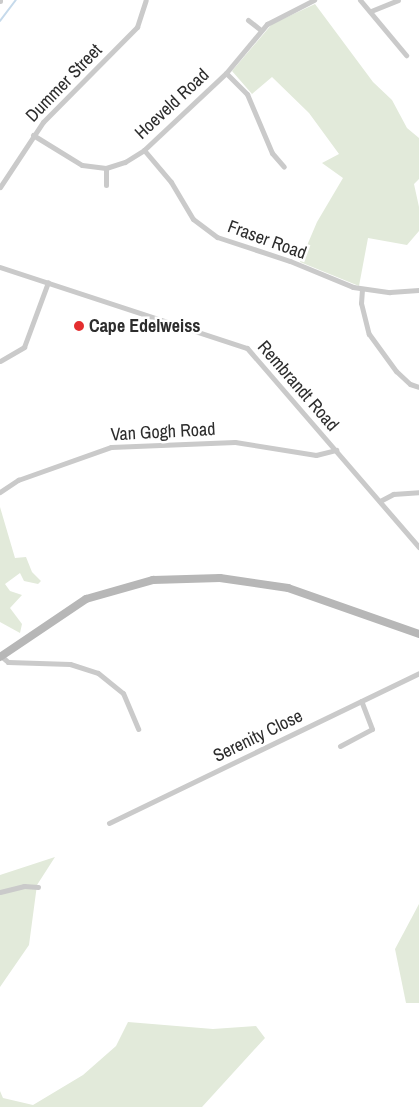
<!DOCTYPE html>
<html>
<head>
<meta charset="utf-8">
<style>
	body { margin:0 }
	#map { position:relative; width:419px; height:1107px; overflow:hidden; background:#fff; font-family:"Archivo Narrow",sans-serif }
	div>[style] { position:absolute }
	.green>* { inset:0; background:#e2eada }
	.stream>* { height:2px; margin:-1px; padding:0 1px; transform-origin:1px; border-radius:1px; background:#c6daeb }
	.street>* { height:5px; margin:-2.5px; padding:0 2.5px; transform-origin:2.5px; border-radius:2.5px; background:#cacaca }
	.secondary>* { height:8px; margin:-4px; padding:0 4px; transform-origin:4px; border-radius:4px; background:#b7b7b7 }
	.dots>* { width:14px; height:14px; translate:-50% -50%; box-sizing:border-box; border:2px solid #fff; border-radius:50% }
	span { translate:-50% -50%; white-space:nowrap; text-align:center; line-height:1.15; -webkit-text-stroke:5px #fff; paint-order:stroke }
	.street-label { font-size:18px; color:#2d2d2d }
	.poi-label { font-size:18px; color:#2d2d2d; font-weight:700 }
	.left { translate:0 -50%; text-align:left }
</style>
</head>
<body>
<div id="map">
	<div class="green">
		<div style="clip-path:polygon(315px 4px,373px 82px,392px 100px,407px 128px,419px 138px,419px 179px,414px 184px,419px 207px,419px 231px,407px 245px,368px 238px,359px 286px,300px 262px,317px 222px,343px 178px,322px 163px,339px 154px,309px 113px,272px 77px,252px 94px,232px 71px,272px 24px)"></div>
		<div style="clip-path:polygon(0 507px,15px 558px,26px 557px,32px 572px,41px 581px,38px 584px,24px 581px,20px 573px,5px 584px,10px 591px,22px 595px,10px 608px,22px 624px,20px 633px,0 622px)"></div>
		<div style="clip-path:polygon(55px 857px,37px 885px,29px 945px,0 987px,0 875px)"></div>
		<div style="clip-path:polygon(419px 904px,419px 1003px,406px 1003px,395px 949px)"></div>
		<div style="clip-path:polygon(128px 1022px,213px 1029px,256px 1026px,265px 1038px,202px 1107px,0 1107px,0 1091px,3px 1098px,33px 1105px,83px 1075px,116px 1046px)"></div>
	</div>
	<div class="stream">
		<div style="left:0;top:21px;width:26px;rotate:-53deg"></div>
	</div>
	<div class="street">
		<div style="left:360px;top:0;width:72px;rotate:50.1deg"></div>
		<div style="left:0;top:1px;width:1px;rotate:-90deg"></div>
		<div style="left:371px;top:11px;width:29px;rotate:-22deg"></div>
		<div style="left:248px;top:20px;width:16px;rotate:38deg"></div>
		<div style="left:226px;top:73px;width:30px;rotate:45deg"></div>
		<div style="left:247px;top:94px;width:64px;rotate:67deg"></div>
		<div style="left:272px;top:153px;width:18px;rotate:49deg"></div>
		<div style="left:33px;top:135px;width:57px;rotate:31.5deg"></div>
		<div style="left:82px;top:165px;width:24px;rotate:7deg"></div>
		<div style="left:106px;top:168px;width:20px;rotate:-18deg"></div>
		<div style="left:125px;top:162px;width:22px;rotate:-32deg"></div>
		<div style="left:144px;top:150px;width:112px;rotate:-43.2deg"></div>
		<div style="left:226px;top:73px;width:64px;rotate:-50.1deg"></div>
		<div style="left:267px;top:24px;width:53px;rotate:-27.1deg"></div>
		<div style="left:144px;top:150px;width:42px;rotate:49.8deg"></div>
		<div style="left:171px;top:182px;width:43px;rotate:59.3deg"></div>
		<div style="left:193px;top:219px;width:30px;rotate:37deg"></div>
		<div style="left:217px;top:237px;width:77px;rotate:18.2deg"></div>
		<div style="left:290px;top:261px;width:68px;rotate:22.4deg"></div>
		<div style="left:353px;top:287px;width:37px;rotate:8deg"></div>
		<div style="left:390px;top:292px;width:29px;rotate:-4deg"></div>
		<div style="left:106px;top:168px;width:17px;rotate:90deg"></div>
		<div style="left:0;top:187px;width:78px;rotate:-56.5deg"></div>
		<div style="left:43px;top:122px;width:134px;rotate:-45.3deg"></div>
		<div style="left:137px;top:27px;width:28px;rotate:-72deg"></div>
		<div style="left:0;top:267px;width:260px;rotate:18.2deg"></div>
		<div style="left:247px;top:348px;width:263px;rotate:49.2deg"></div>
		<div style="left:362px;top:289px;width:14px;rotate:94deg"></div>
		<div style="left:361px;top:303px;width:32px;rotate:76deg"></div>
		<div style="left:369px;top:334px;width:46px;rotate:53.9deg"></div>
		<div style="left:396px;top:371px;width:19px;rotate:43deg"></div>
		<div style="left:410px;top:384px;width:9px;rotate:18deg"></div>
		<div style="left:0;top:361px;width:28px;rotate:-30deg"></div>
		<div style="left:24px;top:347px;width:69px;rotate:-69.7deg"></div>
		<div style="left:0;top:492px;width:22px;rotate:-34deg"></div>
		<div style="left:18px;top:480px;width:99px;rotate:-19.5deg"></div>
		<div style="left:111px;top:447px;width:124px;rotate:-2.3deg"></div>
		<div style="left:235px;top:442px;width:82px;rotate:9.1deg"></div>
		<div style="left:316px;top:455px;width:21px;rotate:-14deg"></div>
		<div style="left:380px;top:501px;width:15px;rotate:-28deg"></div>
		<div style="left:393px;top:494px;width:26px;rotate:-4deg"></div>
		<div style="left:1px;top:656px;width:9px;rotate:41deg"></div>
		<div style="left:8px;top:662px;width:62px;rotate:1.8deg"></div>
		<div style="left:70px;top:664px;width:29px;rotate:18deg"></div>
		<div style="left:98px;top:673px;width:32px;rotate:39deg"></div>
		<div style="left:123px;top:693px;width:39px;rotate:67deg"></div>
		<div style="left:340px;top:746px;width:36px;rotate:-28deg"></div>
		<div style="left:372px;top:729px;width:30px;rotate:-111deg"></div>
		<div style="left:109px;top:823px;width:344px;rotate:-25.8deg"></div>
		<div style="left:0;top:892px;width:25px;rotate:-14deg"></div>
		<div style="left:24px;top:886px;width:14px;rotate:4deg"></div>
	</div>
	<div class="secondary">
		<div style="left:0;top:657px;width:104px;rotate:-34deg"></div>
		<div style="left:86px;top:599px;width:70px;rotate:-15.8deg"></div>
		<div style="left:153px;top:580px;width:67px;rotate:-1.7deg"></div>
		<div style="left:220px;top:578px;width:69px;rotate:8.4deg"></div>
		<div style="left:288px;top:588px;width:139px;rotate:19.3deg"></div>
	</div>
	<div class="dots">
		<div style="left:79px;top:326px;background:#e42e2f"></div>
	</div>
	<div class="street-label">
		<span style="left:64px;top:83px;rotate:-46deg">Dummer Street</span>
		<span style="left:172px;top:104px;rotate:-43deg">Hoeveld Road</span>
		<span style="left:267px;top:240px;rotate:20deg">Fraser Road</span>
		<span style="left:298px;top:386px;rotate:49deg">Rembrandt Road</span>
		<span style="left:163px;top:432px;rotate:-3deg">Van Gogh Road</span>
		<span style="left:258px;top:736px;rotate:-26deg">Serenity Close</span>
	</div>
	<div class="poi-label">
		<span class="left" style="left:89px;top:326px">Cape Edelweiss</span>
	</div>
</div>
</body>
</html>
